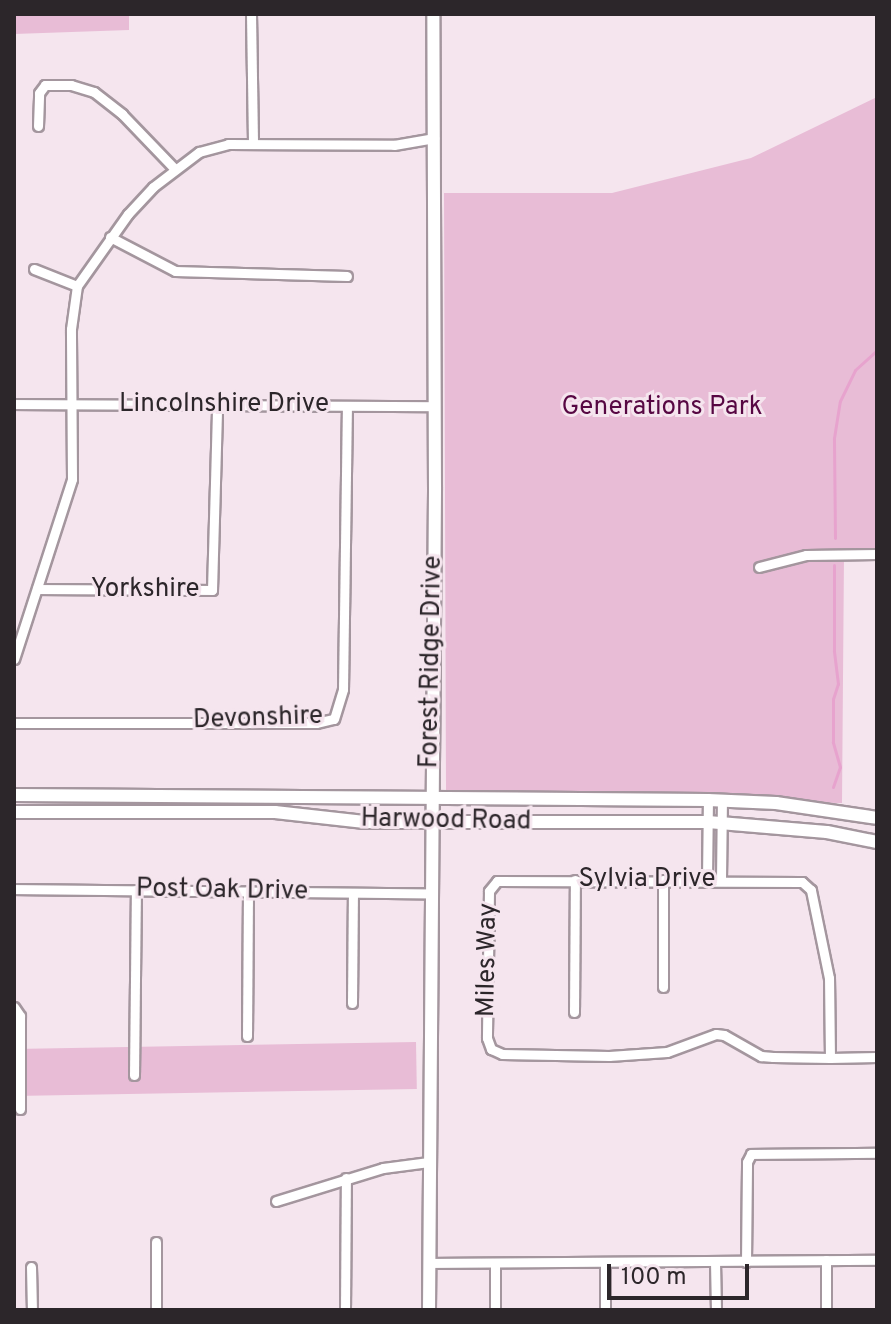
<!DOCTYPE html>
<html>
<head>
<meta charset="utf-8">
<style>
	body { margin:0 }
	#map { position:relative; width:891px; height:1324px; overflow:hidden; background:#f5e5ee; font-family:Overpass,sans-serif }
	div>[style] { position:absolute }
	.green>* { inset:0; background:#e8bcd6; transform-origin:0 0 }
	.stream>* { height:3px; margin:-1.5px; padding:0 1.5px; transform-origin:1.5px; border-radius:1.5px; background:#e7a3ce }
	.roads { filter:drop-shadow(2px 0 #a4969e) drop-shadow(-2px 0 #a4969e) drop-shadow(0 2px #a4969e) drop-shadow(0 -2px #a4969e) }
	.street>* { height:9px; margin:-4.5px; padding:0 4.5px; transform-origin:4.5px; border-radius:4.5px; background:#fff }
	.secondary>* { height:12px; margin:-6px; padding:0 6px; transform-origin:6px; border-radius:6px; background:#fff }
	span { translate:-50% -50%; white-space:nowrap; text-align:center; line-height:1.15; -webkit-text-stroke:6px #f5e5ee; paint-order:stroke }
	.street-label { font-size:26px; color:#2c262a }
	.park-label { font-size:26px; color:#570743 }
	.frame { position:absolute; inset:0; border:16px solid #2c262a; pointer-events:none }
	.scale { position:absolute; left:607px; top:1264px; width:142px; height:36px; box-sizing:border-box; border:4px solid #2c262a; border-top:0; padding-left:10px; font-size:24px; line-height:28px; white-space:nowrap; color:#2c262a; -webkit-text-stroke:6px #f5e5ee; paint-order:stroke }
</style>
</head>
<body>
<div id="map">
	<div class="green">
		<div style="clip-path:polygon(14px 14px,129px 14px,129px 30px,14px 34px)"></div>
		<div style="clip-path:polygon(877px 97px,877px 554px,844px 555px,842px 803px,459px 798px,446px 791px,444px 193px,612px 193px,751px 158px)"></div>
		<div style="left:416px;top:1042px;width:47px;height:421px;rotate:89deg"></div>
	</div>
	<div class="stream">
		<div style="left:835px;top:538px;width:100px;rotate:-90.6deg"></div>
		<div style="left:834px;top:438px;width:37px;rotate:-81deg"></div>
		<div style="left:840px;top:401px;width:34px;rotate:-64deg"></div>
		<div style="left:855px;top:370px;width:30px;rotate:-42deg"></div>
		<div style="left:833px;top:787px;width:21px;rotate:-71deg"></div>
		<div style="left:840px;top:767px;width:26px;rotate:-106deg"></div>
		<div style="left:833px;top:742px;width:43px;rotate:-90deg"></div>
		<div style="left:833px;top:699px;width:16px;rotate:-72deg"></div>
		<div style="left:838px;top:684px;width:34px;rotate:-97deg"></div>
		<div style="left:834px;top:650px;width:85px;rotate:-90deg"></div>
	</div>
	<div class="roads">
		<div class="street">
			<div style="left:251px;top:14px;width:129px;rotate:89.1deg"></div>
			<div style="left:38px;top:126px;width:33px;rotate:-88deg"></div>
			<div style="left:39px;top:93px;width:10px;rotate:-53deg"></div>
			<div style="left:45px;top:85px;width:26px"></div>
			<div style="left:71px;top:85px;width:24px;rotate:17deg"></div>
			<div style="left:94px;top:92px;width:36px;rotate:38deg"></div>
			<div style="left:122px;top:114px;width:75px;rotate:46.1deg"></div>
			<div style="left:110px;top:237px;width:73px;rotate:27.6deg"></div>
			<div style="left:175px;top:271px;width:172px;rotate:1.7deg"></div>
			<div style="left:34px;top:269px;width:46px;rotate:21.6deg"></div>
			<div style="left:14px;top:404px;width:420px;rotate:0.3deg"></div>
			<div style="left:759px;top:567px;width:49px;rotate:-14.3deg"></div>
			<div style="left:806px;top:555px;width:71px;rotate:-0.8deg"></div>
			<div style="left:37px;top:589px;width:175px;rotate:0.3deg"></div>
			<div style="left:212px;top:590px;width:184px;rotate:-88.4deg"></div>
			<div style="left:14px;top:659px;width:189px;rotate:-72.1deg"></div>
			<div style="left:72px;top:479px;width:150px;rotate:-90.4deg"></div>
			<div style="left:71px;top:329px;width:43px;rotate:-82.1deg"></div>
			<div style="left:77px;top:286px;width:88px;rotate:-54.7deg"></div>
			<div style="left:128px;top:214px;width:37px;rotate:-47deg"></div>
			<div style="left:153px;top:187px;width:58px;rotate:-37.3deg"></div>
			<div style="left:199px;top:152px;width:30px;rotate:-15deg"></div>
			<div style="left:228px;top:144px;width:166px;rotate:0.3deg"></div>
			<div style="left:394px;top:145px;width:41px;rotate:-9.9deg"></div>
			<div style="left:14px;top:723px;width:302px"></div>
			<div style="left:316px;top:723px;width:18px;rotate:-13deg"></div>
			<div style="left:334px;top:719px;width:31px;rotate:-73deg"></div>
			<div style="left:343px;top:689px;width:283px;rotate:-89.2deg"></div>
			<div style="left:707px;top:879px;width:79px;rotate:-89.3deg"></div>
			<div style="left:721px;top:879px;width:79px;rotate:-89.3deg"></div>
			<div style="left:663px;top:880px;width:107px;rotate:90deg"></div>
			<div style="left:14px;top:889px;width:415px;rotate:0.6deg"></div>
			<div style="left:352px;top:1003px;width:110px;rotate:-89.5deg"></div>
			<div style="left:14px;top:1007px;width:11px;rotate:56deg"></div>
			<div style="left:20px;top:1016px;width:93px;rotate:90deg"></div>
			<div style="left:574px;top:1012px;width:132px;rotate:-89.6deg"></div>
			<div style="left:247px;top:1036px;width:145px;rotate:-89.6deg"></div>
			<div style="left:830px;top:1058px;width:80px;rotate:-90.7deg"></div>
			<div style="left:829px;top:978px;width:90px;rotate:-101.6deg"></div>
			<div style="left:811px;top:890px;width:12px;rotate:-138deg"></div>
			<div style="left:802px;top:882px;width:305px;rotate:-179.8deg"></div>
			<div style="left:497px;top:881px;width:13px;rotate:129deg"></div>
			<div style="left:489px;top:891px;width:147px;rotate:90.8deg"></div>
			<div style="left:487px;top:1038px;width:12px;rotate:70deg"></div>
			<div style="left:491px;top:1049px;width:12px;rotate:24deg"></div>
			<div style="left:502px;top:1054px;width:107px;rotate:1.1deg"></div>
			<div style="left:609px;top:1056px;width:58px;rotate:-3.9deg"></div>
			<div style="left:667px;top:1052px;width:52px;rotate:-20.2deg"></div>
			<div style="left:716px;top:1034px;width:8px;rotate:7deg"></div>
			<div style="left:724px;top:1035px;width:43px;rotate:29.6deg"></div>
			<div style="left:761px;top:1056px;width:12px;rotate:5deg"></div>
			<div style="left:773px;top:1057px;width:57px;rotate:1deg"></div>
			<div style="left:830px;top:1058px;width:47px;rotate:-1.2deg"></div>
			<div style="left:134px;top:1075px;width:185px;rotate:-89.4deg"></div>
			<div style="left:276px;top:1201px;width:112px;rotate:-17.1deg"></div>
			<div style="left:383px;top:1168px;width:46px;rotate:-7.4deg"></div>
			<div style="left:156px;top:1242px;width:68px;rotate:90deg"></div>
			<div style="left:826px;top:1260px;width:50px;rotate:90deg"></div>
			<div style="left:715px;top:1262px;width:48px;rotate:88.8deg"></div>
			<div style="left:746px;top:1262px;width:100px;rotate:-89.4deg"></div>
			<div style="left:747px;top:1162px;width:9px;rotate:-63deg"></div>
			<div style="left:751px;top:1154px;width:126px;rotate:-0.5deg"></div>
			<div style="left:429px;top:1263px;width:448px;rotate:-0.4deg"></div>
			<div style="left:495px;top:1264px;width:46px;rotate:90deg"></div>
			<div style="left:605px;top:1264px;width:46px;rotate:90deg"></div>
			<div style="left:31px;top:1267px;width:43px;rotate:88.7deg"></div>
			<div style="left:345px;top:1310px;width:132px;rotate:-89.6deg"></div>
		</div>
		<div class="secondary">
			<div style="left:14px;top:795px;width:694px;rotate:0.41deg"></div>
			<div style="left:708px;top:800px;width:68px;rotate:2.5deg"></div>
			<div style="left:776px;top:803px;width:102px;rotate:8.4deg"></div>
			<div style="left:14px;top:812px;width:261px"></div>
			<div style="left:275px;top:812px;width:90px;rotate:6.4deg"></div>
			<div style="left:364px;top:822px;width:344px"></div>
			<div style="left:708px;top:822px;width:119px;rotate:4.8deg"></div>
			<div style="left:827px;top:832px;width:51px;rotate:11.3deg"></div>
			<div style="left:429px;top:1310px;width:823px;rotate:-89.58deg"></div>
			<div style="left:435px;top:487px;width:473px;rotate:-90.2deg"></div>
		</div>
	</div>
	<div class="street-label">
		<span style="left:224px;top:405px">Lincolnshire Drive</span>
		<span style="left:145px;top:590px">Yorkshire</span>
		<span style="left:432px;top:662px;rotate:-89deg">Forest Ridge Drive</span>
		<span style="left:258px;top:719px;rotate:-2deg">Devonshire</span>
		<span style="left:446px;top:821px;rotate:1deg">Harwood Road</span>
		<span style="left:647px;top:880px">Sylvia Drive</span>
		<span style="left:222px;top:891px;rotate:1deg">Post Oak Drive</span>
		<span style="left:488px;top:960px;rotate:-89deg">Miles Way</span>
	</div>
	<div class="park-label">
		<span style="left:662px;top:408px">Generations Park</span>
	</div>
	<div class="frame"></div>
	<div class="scale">100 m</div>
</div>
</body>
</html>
